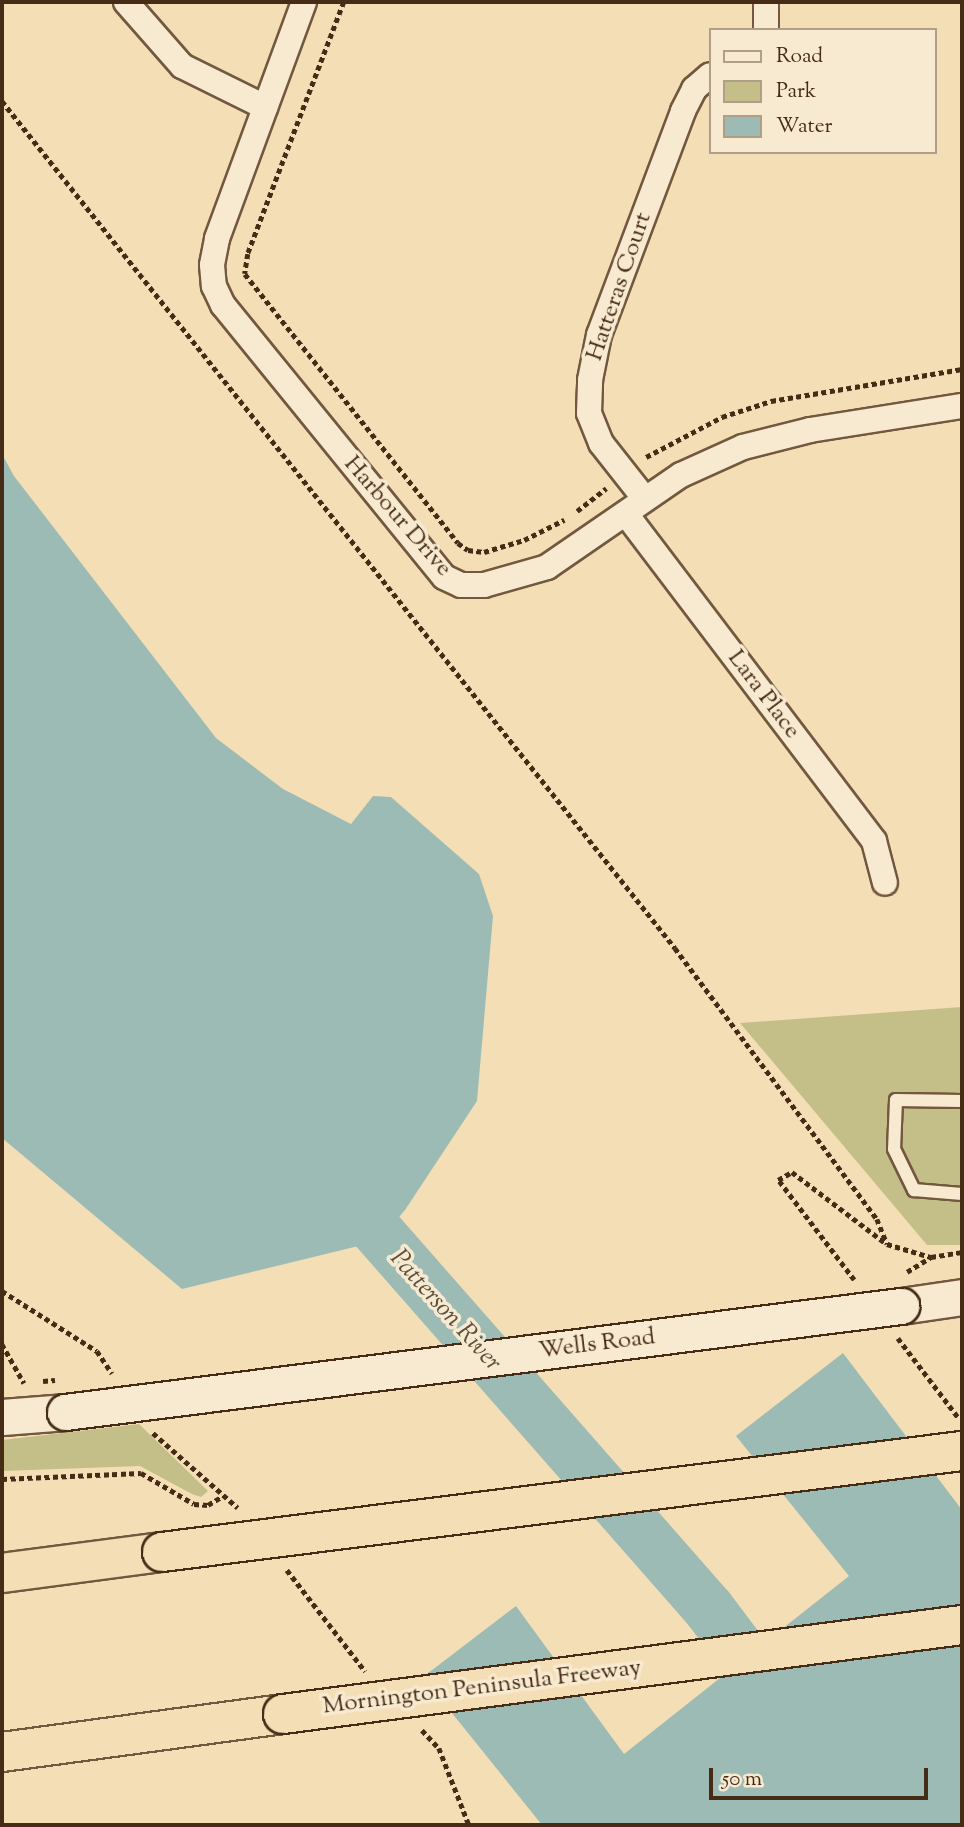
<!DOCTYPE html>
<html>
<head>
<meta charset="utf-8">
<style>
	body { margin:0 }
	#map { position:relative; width:964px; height:1827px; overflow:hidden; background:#f4deb6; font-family:"Sorts Mill Goudy",serif }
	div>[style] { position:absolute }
	.green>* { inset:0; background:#c4bf88 }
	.water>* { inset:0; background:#9dbbb5 }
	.river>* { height:52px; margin:-26px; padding:0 26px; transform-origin:26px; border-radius:26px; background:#9dbbb5 }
	.path>* { height:4.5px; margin-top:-2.25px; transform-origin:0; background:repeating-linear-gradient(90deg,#462c16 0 5px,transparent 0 8.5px) }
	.roads { filter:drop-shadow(2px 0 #72583e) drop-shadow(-2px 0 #72583e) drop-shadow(0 2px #72583e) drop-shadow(0 -2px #72583e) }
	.service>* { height:12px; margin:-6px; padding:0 6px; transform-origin:6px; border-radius:6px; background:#f8ead0 }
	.minor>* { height:24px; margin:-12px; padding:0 12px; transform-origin:12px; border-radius:12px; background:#f8ead0 }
	.secondary>* { height:35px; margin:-17.5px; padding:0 17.5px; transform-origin:17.5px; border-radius:17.5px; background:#f8ead0 }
	.motorway>* { height:38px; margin:-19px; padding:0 19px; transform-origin:19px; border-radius:19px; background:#f4deb6 }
	.path-bridge>* { height:4.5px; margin-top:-2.25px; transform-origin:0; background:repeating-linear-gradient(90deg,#462c16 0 5px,transparent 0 8.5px) }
	.bridges { filter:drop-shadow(2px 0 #462c16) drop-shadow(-2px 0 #462c16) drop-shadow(0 2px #462c16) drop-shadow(0 -2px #462c16) }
	.secondary-bridge>* { height:35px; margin:-17.5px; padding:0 17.5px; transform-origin:17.5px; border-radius:17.5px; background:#f8ead0 }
	.motorway-bridge>* { height:38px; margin:-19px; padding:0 19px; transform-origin:19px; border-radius:19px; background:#f4deb6 }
	span { translate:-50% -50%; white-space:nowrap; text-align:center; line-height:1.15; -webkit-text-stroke:7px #f8ead0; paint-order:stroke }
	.street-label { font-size:24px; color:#462c16 }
	.water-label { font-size:26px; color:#5c503e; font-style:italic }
	.frame { position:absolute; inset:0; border:4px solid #462c16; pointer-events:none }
	.legend { position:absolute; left:709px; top:28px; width:228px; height:126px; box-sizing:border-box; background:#f8ead0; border:2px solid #b19e86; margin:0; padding:9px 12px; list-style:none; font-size:21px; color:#462c16 }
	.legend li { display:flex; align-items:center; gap:14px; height:35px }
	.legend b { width:35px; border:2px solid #b19e86 }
	.scale { position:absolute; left:709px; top:1768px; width:219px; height:32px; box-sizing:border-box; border:4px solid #462c16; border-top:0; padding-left:9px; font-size:21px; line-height:24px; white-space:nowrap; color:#462c16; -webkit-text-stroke:5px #f8ead0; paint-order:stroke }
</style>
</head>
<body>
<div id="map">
	<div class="green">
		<div style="clip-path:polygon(962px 1007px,962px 1245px,927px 1245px,740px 1023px)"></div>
		<div style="clip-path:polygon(139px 1424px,208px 1491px,201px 1497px,192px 1494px,140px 1466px,2px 1471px,2px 1440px)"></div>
	</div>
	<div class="water">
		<div style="clip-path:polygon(2px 454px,14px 476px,216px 738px,283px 789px,351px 824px,373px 796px,391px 797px,479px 874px,493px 916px,477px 1101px,405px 1210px,379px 1241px,182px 1289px,2px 1138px)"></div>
		<div style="clip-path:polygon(843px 1353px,962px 1510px,962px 1825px,542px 1825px,423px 1677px,516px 1606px,624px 1754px,849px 1576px,736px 1436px)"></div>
	</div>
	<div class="river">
		<div style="left:336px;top:1184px;width:565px;rotate:48.73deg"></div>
		<div style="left:709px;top:1609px;width:106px;rotate:53deg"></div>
	</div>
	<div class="path">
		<div style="left:344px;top:2px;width:270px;rotate:110.9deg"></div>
		<div style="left:248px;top:254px;width:20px;rotate:99deg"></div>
		<div style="left:245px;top:274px;width:343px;rotate:51.6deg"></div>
		<div style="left:458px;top:543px;width:12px;rotate:35deg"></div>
		<div style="left:468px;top:550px;width:16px;rotate:7deg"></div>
		<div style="left:484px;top:552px;width:42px;rotate:-16.7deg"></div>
		<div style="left:524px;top:540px;width:45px;rotate:-26.6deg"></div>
		<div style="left:2px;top:101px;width:1082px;rotate:51.53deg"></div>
		<div style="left:675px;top:948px;width:338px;rotate:53.3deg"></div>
		<div style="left:877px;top:1219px;width:27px;rotate:68deg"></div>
		<div style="left:887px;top:1244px;width:46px;rotate:16.5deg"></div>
		<div style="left:646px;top:457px;width:86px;rotate:-27.8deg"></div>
		<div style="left:722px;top:417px;width:52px;rotate:-18.1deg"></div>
		<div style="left:771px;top:401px;width:194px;rotate:-9.5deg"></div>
		<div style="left:577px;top:511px;width:37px;rotate:-38deg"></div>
		<div style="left:907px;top:1272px;width:28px;rotate:-32deg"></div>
		<div style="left:931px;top:1257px;width:31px;rotate:-9deg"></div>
		<div style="left:854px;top:1280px;width:126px;rotate:-127.2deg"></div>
		<div style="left:778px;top:1180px;width:16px;rotate:-30deg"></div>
		<div style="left:792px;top:1172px;width:119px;rotate:37.2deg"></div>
		<div style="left:2px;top:1291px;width:112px;rotate:32.3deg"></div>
		<div style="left:97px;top:1351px;width:27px;rotate:56deg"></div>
		<div style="left:898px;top:1338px;width:99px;rotate:52.8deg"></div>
		<div style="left:2px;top:1344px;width:45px;rotate:60.6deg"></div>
		<div style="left:153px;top:1433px;width:113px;rotate:41.4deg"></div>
		<div style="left:2px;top:1479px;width:139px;rotate:-2.5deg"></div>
		<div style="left:141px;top:1473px;width:61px;rotate:30.3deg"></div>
		<div style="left:194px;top:1504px;width:14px;rotate:4deg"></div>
		<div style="left:208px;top:1505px;width:17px;rotate:-31deg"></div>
		<div style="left:287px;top:1570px;width:128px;rotate:52.3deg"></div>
		<div style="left:422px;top:1730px;width:25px;rotate:47deg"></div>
		<div style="left:439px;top:1748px;width:83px;rotate:68.7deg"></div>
	</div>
	<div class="roads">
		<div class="service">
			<div style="left:962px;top:1101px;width:66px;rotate:-179.1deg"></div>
			<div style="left:896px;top:1100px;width:49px;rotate:92.3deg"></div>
			<div style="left:894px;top:1149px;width:46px;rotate:64deg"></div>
			<div style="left:914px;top:1190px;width:48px;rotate:4.8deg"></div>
		</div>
		<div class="minor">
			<div style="left:126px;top:2px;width:85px;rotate:48.8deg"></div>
			<div style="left:182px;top:66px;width:93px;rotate:26.3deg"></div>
			<div style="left:304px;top:2px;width:252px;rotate:110.2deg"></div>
			<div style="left:217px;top:239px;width:26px;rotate:101deg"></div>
			<div style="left:212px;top:265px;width:21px;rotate:85deg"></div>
			<div style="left:214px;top:286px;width:21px;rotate:65deg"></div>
			<div style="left:223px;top:305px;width:350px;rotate:50.9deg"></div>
			<div style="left:444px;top:577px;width:19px;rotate:25deg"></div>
			<div style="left:461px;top:585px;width:23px"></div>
			<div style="left:484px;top:585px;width:66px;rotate:-15.9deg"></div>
			<div style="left:547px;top:567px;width:163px;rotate:-34.5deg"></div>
			<div style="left:681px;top:475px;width:68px;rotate:-24.3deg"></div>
			<div style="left:743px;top:447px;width:69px;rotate:-14.2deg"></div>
			<div style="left:810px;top:430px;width:154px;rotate:-9deg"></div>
			<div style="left:766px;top:2px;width:28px;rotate:90deg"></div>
			<div style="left:645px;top:499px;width:71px;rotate:-128.2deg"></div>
			<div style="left:601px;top:443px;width:32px;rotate:-112deg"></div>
			<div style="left:589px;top:413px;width:33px;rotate:-88deg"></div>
			<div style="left:590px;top:380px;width:46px;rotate:-78.7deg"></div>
			<div style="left:599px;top:335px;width:239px;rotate:-69.4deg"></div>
			<div style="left:683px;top:111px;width:25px;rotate:-63deg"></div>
			<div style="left:694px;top:89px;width:21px;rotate:-41deg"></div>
			<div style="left:626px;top:514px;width:410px;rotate:52.8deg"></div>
			<div style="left:874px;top:841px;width:43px;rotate:75.3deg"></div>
		</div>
		<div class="secondary">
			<div style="left:901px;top:1306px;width:62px;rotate:-8.4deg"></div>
			<div style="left:2px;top:1417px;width:63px;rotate:-4.5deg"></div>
		</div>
		<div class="motorway">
			<div style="left:2px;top:1573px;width:161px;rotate:-7.5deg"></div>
			<div style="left:2px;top:1752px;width:284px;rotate:-7.7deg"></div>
		</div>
	</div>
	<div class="path-bridge">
		<div style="left:43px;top:1381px;width:12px;rotate:-5deg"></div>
	</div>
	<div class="bridges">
		<div class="secondary-bridge">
			<div style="left:65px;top:1412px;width:843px;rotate:-7.23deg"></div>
		</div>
		<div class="motorway-bridge">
			<div style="left:162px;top:1552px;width:806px;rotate:-7.2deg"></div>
			<div style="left:283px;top:1714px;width:685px;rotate:-7.47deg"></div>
		</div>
	</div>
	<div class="street-label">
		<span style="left:620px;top:287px;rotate:-71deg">Hatteras Court</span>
		<span style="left:397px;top:517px;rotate:49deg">Harbour Drive</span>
		<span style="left:763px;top:695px;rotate:53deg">Lara Place</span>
		<span style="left:597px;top:1345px;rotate:-7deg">Wells Road</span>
		<span style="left:482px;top:1688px;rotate:-7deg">Mornington Peninsula Freeway</span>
	</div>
	<div class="water-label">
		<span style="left:445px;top:1311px;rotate:48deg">Patterson River</span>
	</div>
	<div class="frame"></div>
	<ul class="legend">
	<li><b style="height:9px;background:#f8ead0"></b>Road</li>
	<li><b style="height:19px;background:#c4bf88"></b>Park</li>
	<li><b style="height:19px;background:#9dbbb5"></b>Water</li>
	</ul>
	<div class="scale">50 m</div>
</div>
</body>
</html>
